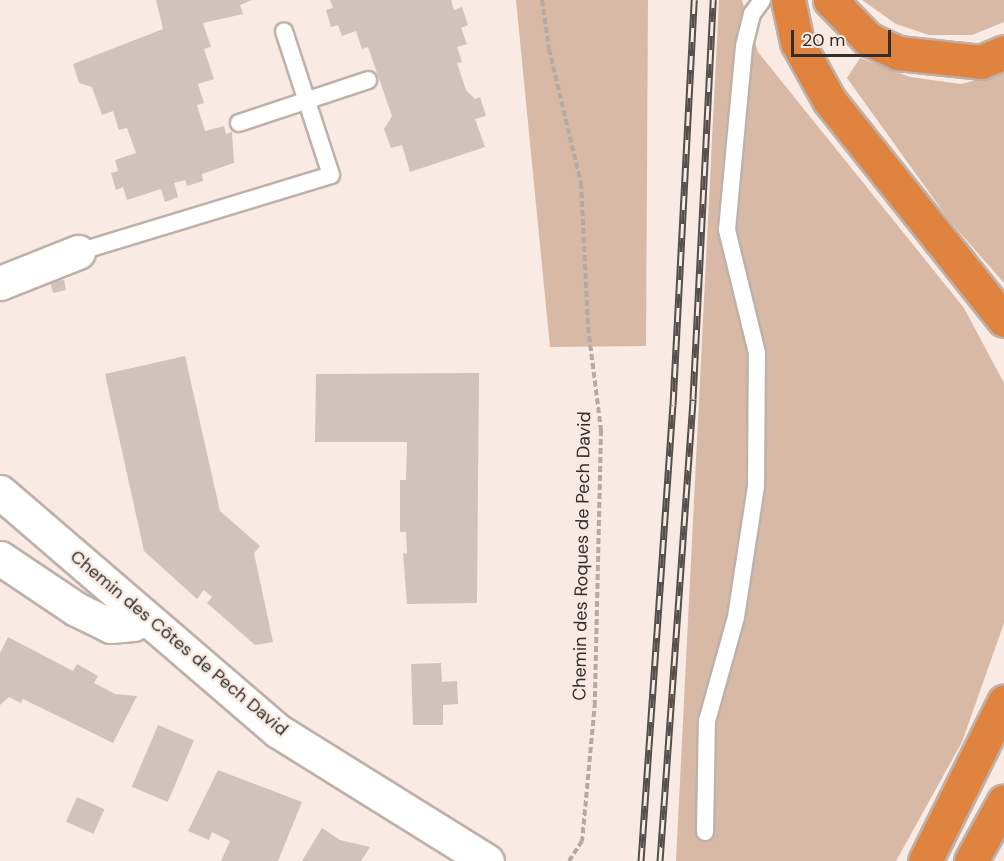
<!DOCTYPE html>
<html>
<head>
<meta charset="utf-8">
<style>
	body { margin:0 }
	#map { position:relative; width:1004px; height:861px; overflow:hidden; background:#f9ebe3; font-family:"DM Sans",sans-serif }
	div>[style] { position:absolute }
	.green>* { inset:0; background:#d7b9a6 }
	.building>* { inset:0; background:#d0c3bb; transform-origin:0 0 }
	.path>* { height:4px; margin-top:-2px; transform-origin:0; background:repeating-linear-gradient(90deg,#b4a9a3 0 6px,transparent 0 9px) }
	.roads { filter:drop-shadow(2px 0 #beb1a9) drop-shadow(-2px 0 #beb1a9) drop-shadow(0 2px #beb1a9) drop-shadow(0 -2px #beb1a9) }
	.lane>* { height:16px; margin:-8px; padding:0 8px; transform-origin:8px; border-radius:8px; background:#fff }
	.street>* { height:33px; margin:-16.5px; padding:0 16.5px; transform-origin:16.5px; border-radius:16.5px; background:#fff }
	.highway>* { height:33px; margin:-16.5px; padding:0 16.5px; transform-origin:16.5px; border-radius:16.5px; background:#e0833f }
	.rail>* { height:7px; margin-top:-3.5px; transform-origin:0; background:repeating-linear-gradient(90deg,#f9ebe3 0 14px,#554f4b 0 28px); box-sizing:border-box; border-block:2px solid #554f4b }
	span { translate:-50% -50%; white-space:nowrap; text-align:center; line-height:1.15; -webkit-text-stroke:5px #f9ebe3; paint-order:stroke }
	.street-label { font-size:18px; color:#332e2b }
	.scale { position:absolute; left:791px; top:30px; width:100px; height:27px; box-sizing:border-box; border:3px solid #332e2b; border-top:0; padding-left:8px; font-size:18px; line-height:21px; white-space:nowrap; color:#332e2b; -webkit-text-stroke:4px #f9ebe3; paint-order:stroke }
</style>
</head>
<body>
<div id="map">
	<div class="green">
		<div style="clip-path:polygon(516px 0,648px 0,646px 346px,550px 347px)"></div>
		<div style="clip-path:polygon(719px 0,742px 0,758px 52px,964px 308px,1004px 383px,1004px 623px,962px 742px,896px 861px,676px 861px)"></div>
		<div style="clip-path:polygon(862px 0,1004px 0,1004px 22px,972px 35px,929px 35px,896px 24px)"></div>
		<div style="clip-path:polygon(860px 58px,910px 77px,961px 84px,1004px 73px,1004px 283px,949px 220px,847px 78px)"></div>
	</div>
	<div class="building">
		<div style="clip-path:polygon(156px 0,252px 0,240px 5px,243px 14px,203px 23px,211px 47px,204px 49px,214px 79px,198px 84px,204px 103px,197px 105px,205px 131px,224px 126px,226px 134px,232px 132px,234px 163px,202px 174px,203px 181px,187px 186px,185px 180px,174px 183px,178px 197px,165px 202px,161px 189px,127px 200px,123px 187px,116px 190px,111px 173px,118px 171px,115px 160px,136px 153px,127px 128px,119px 130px,113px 111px,102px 115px,92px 87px,79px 83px,73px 64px,163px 29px)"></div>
		<div style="clip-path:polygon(330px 0,451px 0,454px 10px,462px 7px,468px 25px,461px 28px,467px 44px,457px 47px,462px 62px,457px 63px,466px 90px,475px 99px,480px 97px,486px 116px,475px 119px,485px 147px,410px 172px,402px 145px,391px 148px,384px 129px,392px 116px,368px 47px,362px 49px,356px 31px,342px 36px,338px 25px,331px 27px,326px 10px,333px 8px)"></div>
		<div style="clip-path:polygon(64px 280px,66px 290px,53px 293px,50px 282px)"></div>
		<div style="clip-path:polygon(185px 356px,220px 511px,260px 546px,254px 553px,273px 642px,255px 645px,207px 603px,212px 597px,204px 590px,197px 599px,144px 551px,105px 374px)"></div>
		<div style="clip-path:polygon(479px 373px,477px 603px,407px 604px,403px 553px,407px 554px,406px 532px,400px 532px,400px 480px,406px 480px,407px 442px,315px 442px,316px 374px)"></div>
		<div style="clip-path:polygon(8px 637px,73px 671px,77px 664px,98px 676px,94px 683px,115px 694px,137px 696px,113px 743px,23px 699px,21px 703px,9px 697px,0 705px,0 653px)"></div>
		<div style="clip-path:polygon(441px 663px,442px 682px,457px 681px,458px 704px,443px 705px,443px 725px,413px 725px,411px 664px)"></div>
		<div style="left:158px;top:725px;width:39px;height:67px;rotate:23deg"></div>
		<div style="clip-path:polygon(218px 770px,302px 802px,278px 861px,221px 861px,230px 841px,212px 832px,209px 840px,188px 831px)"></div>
		<div style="left:77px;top:797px;width:30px;height:27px;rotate:24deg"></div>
		<div style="clip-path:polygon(322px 828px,340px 840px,370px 847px,361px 861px,302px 861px)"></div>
	</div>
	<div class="path">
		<div style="left:542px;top:0;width:49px;rotate:81.9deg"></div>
		<div style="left:549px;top:49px;width:138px;rotate:76.6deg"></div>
		<div style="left:581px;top:183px;width:144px;rotate:87.2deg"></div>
		<div style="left:588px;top:327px;width:104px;rotate:82.8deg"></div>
		<div style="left:601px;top:430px;width:272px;rotate:91.3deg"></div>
		<div style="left:595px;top:702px;width:140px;rotate:95.3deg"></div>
		<div style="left:582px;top:841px;width:24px;rotate:123deg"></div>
	</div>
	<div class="roads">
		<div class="lane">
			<div style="left:239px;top:123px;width:136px;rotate:-18.4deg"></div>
			<div style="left:78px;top:252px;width:264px;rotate:-16.9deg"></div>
			<div style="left:331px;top:175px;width:151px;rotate:-108.1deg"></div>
			<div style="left:705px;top:832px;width:111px;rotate:-89deg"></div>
			<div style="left:707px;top:721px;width:108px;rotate:-74.4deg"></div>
			<div style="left:736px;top:617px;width:132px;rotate:-81.3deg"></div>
			<div style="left:756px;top:487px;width:134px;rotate:-89.6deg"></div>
			<div style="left:757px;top:353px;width:127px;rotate:-103.7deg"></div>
			<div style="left:727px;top:230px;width:185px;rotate:-84.7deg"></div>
			<div style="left:744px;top:46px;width:33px;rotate:-76deg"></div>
			<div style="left:752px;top:14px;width:17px;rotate:-54deg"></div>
		</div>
		<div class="street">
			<div style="left:0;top:283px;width:84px;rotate:-21.7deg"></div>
			<div style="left:0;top:492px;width:367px;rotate:40.7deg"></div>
			<div style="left:278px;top:731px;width:246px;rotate:31.9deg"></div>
			<div style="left:0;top:558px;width:92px;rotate:33.9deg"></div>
			<div style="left:76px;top:609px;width:39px;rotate:26deg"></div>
			<div style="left:111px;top:626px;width:22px;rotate:-5deg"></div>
			<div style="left:133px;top:624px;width:13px;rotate:-39deg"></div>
		</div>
		<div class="highway">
			<div style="left:788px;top:0;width:43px;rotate:77.9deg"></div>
			<div style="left:797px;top:42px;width:66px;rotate:61.1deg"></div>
			<div style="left:829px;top:100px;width:281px;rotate:51.5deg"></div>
			<div style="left:830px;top:0;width:54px;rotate:45.7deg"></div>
			<div style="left:868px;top:39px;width:33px;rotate:25deg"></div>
			<div style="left:898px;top:53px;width:83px;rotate:6.2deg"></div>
			<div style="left:981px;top:62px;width:25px;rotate:-23deg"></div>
			<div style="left:925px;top:861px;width:178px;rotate:-63.6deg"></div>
			<div style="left:971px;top:861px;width:68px;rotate:-61.2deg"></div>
		</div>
	</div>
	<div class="rail">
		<div style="left:641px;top:861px;width:457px;rotate:-86deg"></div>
		<div style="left:673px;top:405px;width:406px;rotate:-87deg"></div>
		<div style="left:660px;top:861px;width:463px;rotate:-85.9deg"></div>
		<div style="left:693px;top:399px;width:400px;rotate:-87.1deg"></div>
	</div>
	<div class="street-label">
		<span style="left:582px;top:556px;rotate:-89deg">Chemin des Roques de Pech David</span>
		<span style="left:179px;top:643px;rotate:40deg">Chemin des Côtes de Pech David</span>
	</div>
	<div class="scale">20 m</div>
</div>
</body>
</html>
